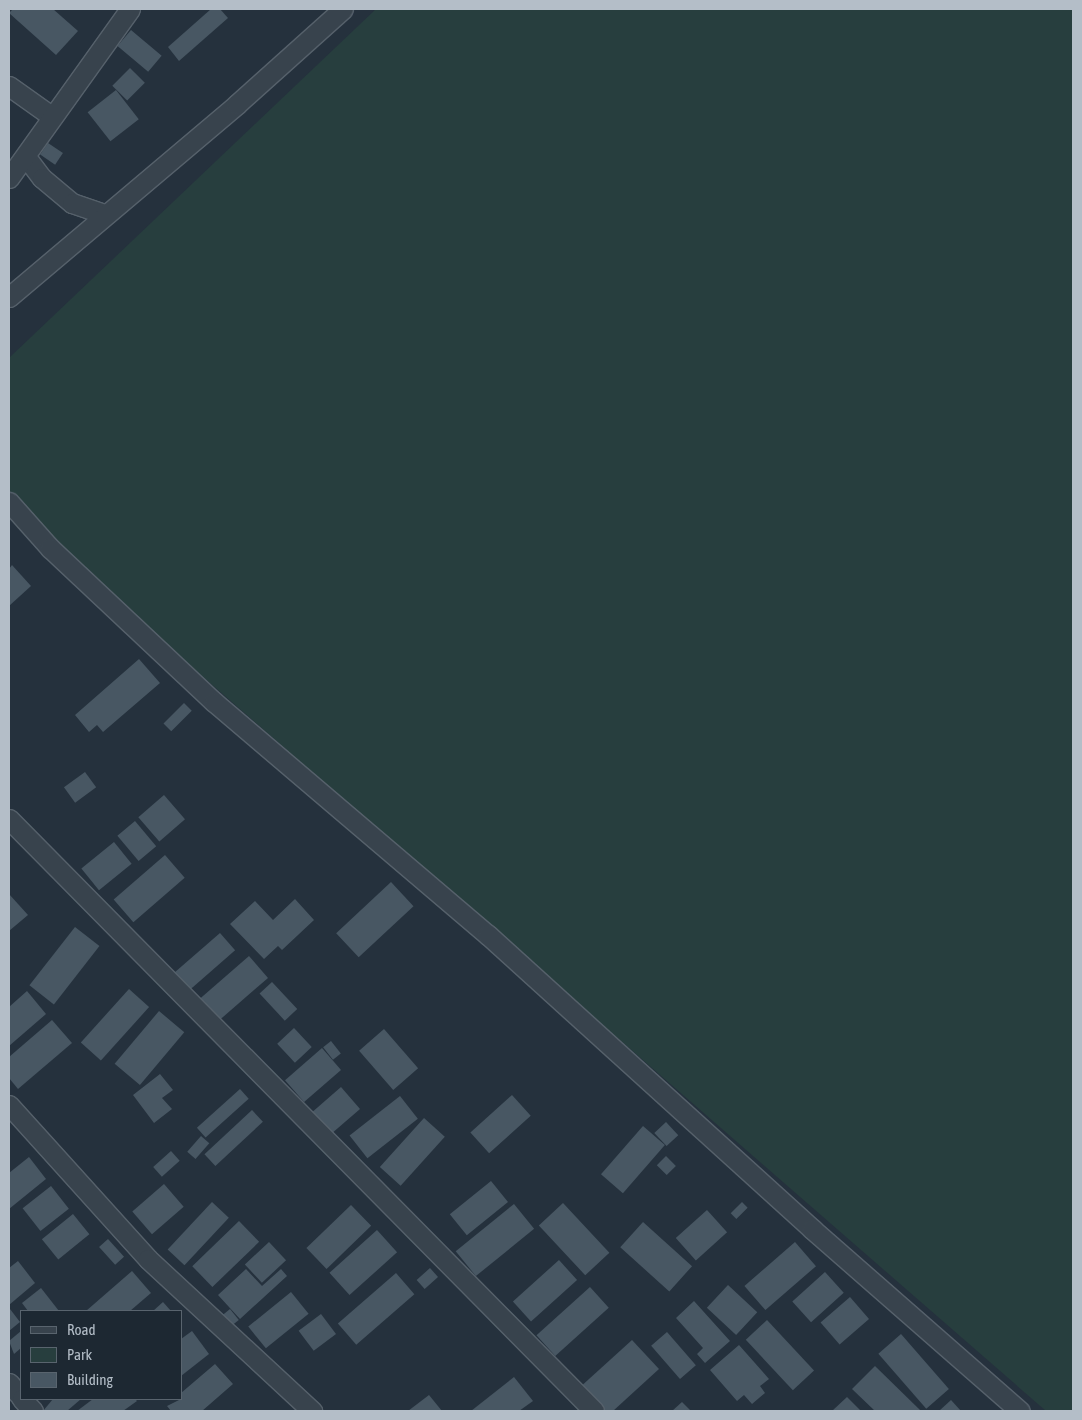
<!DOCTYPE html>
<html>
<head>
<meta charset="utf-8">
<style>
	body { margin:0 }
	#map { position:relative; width:1082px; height:1420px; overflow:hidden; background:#25313d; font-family:"Asap Condensed",sans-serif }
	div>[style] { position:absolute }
	.green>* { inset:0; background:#273e3e }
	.building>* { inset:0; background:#485763; transform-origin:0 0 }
	.roads { filter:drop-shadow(1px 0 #56616b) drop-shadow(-1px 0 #56616b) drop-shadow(0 1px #56616b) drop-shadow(0 -1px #56616b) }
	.street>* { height:19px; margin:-9.5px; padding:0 9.5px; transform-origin:9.5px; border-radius:9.5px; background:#38434d }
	span { translate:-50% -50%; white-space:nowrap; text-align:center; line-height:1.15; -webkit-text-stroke:4.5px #1d2832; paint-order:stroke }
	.frame { position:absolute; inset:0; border:10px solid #b4bec8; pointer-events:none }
	.legend { position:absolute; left:20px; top:1310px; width:162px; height:90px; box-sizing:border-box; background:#1d2832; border:1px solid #59646e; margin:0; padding:6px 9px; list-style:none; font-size:15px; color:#b4bec8 }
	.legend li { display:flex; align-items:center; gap:10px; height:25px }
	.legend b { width:25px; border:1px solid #59646e }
</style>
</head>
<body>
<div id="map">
	<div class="green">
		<div style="clip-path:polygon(376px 9px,1073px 9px,1073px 1411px,1046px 1411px,9px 508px,9px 358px)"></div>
	</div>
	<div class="building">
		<div style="clip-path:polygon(13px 9px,53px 9px,78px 31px,56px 55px,9px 13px)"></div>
		<div style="clip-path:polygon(211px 9px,220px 9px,228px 18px,179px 61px,168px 47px)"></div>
		<div style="left:131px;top:30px;width:40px;height:21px;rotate:40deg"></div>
		<div style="left:130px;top:68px;width:21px;height:25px;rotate:45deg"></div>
		<div style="left:116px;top:90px;width:37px;height:36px;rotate:52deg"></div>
		<div style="left:48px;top:143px;width:18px;height:14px;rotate:34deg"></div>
		<div style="clip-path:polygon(12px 565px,31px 586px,9px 606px,9px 569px)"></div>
		<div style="clip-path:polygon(139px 659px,160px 683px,103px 732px,97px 725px,89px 732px,75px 715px)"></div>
		<div style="left:184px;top:703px;width:11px;height:29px;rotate:45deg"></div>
		<div style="left:85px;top:772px;width:19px;height:26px;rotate:54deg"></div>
		<div style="left:164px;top:795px;width:32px;height:34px;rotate:49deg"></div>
		<div style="left:135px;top:821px;width:33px;height:23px;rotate:50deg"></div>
		<div style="left:114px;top:842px;width:28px;height:42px;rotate:51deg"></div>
		<div style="left:165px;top:855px;width:30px;height:68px;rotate:49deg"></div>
		<div style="left:391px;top:882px;width:33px;height:75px;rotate:47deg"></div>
		<div style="clip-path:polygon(9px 894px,28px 915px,9px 931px)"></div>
		<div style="clip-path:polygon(295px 899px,314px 920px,282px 950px,278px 946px,264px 959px,230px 924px,255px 901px,273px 920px)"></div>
		<div style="left:75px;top:927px;width:31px;height:74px;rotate:38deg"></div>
		<div style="left:220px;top:933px;width:23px;height:61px;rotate:49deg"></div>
		<div style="left:249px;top:956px;width:29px;height:67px;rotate:49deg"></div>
		<div style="left:272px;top:982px;width:37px;height:17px;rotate:47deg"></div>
		<div style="left:129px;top:989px;width:27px;height:72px;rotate:42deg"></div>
		<div style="clip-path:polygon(27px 991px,46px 1014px,9px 1046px,9px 1007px)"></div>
		<div style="left:159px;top:1011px;width:33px;height:69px;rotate:40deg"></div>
		<div style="clip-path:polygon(52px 1020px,72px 1043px,18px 1089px,9px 1078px,9px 1057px)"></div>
		<div style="left:294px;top:1028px;width:26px;height:23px;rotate:47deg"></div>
		<div style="left:384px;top:1029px;width:52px;height:33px;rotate:49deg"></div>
		<div style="left:331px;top:1041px;width:16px;height:10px;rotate:52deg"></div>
		<div style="left:322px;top:1048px;width:29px;height:49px;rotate:49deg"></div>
		<div style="clip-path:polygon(160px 1074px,173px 1090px,162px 1098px,172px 1109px,154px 1123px,133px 1095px)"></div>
		<div style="left:341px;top:1087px;width:29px;height:38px;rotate:49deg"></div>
		<div style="left:240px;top:1089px;width:13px;height:58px;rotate:48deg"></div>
		<div style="left:512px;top:1095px;width:28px;height:56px;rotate:48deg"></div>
		<div style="left:400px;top:1096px;width:29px;height:64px;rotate:52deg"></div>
		<div style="left:252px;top:1110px;width:16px;height:65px;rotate:47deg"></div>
		<div style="left:424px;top:1118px;width:28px;height:66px;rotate:42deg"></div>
		<div style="left:666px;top:1122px;width:18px;height:16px;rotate:47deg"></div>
		<div style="left:643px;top:1126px;width:29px;height:64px;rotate:41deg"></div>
		<div style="left:201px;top:1136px;width:11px;height:21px;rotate:41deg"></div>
		<div style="left:171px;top:1151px;width:13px;height:24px;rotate:48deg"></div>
		<div style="left:666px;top:1156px;width:14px;height:13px;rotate:45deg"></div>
		<div style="clip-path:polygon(29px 1157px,46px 1179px,9px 1209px,9px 1173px)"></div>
		<div style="left:491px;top:1181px;width:27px;height:53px;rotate:51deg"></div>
		<div style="left:164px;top:1184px;width:30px;height:42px;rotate:49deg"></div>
		<div style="left:51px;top:1186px;width:29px;height:36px;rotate:52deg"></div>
		<div style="left:212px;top:1202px;width:23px;height:65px;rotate:43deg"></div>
		<div style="left:742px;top:1202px;width:8px;height:16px;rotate:45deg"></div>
		<div style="left:563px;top:1203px;width:68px;height:33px;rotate:47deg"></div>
		<div style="left:514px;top:1204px;width:32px;height:75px;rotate:51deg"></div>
		<div style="left:351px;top:1205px;width:29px;height:62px;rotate:46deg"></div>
		<div style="left:707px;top:1210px;width:30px;height:42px;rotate:48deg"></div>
		<div style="left:73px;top:1214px;width:26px;height:40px;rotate:51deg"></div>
		<div style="left:239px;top:1221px;width:29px;height:65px;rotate:46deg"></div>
		<div style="left:643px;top:1222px;width:66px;height:34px;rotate:42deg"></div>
		<div style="left:377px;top:1230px;width:30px;height:64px;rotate:48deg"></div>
		<div style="left:108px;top:1239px;width:24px;height:12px;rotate:48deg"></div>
		<div style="left:269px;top:1242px;width:25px;height:33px;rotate:47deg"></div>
		<div style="left:795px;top:1242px;width:32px;height:67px;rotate:49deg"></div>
		<div style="left:559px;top:1260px;width:27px;height:62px;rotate:48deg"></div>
		<div style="clip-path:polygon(18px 1261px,35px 1283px,9px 1305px,9px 1268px)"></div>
		<div style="left:430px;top:1268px;width:12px;height:18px;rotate:48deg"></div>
		<div style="clip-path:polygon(246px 1269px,262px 1286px,281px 1269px,287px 1276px,240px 1319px,218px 1295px)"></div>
		<div style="clip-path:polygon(132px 1271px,151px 1293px,130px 1311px,86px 1311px)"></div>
		<div style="left:825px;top:1272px;width:28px;height:44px;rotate:48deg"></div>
		<div style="left:396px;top:1273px;width:28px;height:77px;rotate:49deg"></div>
		<div style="left:728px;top:1285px;width:40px;height:31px;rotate:43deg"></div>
		<div style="left:590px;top:1287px;width:28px;height:72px;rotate:48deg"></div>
		<div style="clip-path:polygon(41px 1288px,59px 1311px,28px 1311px,22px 1303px)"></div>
		<div style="left:291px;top:1292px;width:28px;height:55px;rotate:51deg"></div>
		<div style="left:850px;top:1297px;width:29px;height:39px;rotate:49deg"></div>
		<div style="clip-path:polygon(694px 1301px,730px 1341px,705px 1363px,697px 1354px,703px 1348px,676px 1318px)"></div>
		<div style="clip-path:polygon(163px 1302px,171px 1311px,153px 1311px)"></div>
		<div style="clip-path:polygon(10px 1309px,20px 1322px,9px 1331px,9px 1310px)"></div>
		<div style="left:230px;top:1309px;width:14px;height:11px;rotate:51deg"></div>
		<div style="left:321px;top:1314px;width:25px;height:28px;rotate:53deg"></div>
		<div style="left:767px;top:1320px;width:69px;height:29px;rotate:47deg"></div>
		<div style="clip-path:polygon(21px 1331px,21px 1348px,14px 1354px,9px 1341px)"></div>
		<div style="clip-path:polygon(192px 1331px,209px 1354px,181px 1376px,181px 1339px)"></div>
		<div style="left:667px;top:1332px;width:44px;height:21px;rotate:49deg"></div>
		<div style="left:901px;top:1334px;width:73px;height:30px;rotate:49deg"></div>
		<div style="clip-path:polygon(632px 1340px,659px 1369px,613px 1411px,599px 1411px,578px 1389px)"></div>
		<div style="clip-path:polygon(739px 1345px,769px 1379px,760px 1386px,765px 1393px,752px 1404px,744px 1395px,737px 1401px,710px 1370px)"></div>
		<div style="clip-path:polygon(215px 1364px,233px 1384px,202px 1411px,171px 1411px,167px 1406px,181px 1399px,181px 1393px)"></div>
		<div style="clip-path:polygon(875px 1366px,920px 1410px,918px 1411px,875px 1411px,852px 1389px)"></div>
		<div style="clip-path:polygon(514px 1377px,533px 1401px,519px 1411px,471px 1411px)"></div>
		<div style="clip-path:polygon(429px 1395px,442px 1411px,408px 1411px)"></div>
		<div style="clip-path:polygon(847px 1397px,861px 1411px,832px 1411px)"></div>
		<div style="clip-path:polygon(53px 1399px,81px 1399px,67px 1411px,43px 1411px)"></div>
		<div style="clip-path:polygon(93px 1399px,135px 1399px,137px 1401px,123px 1411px,77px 1411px)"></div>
		<div style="clip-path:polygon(951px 1400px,961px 1411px,939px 1411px)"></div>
		<div style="clip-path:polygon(682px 1402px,691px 1411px,672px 1411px)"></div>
	</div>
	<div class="roads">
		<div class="street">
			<div style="left:9px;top:86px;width:50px;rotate:35.3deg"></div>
			<div style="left:26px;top:157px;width:26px;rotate:53deg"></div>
			<div style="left:42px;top:178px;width:39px;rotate:40deg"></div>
			<div style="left:72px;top:203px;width:34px;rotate:19deg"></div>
			<div style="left:9px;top:178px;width:208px;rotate:-54.4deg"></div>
			<div style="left:9px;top:297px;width:299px;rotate:-40.2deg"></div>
			<div style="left:237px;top:104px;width:142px;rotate:-41.9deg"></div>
			<div style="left:9px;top:502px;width:62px;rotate:48.3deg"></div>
			<div style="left:50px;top:548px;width:225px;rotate:43.2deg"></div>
			<div style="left:214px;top:702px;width:360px;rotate:40.4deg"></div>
			<div style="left:488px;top:935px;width:438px;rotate:42.2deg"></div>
			<div style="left:812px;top:1229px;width:276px;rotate:41.2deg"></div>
			<div style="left:9px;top:819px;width:832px;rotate:45.34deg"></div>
			<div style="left:9px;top:1105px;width:207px;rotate:47.9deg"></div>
			<div style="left:148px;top:1259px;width:224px;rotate:42.8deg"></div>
			<div style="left:9px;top:1383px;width:18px;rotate:49deg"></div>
			<div style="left:22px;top:1399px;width:16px;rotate:47deg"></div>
		</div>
	</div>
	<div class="frame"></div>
	<ul class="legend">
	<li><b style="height:6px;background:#38434d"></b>Road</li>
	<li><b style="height:14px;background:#273e3e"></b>Park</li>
	<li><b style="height:14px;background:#485763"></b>Building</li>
	</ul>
</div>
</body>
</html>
